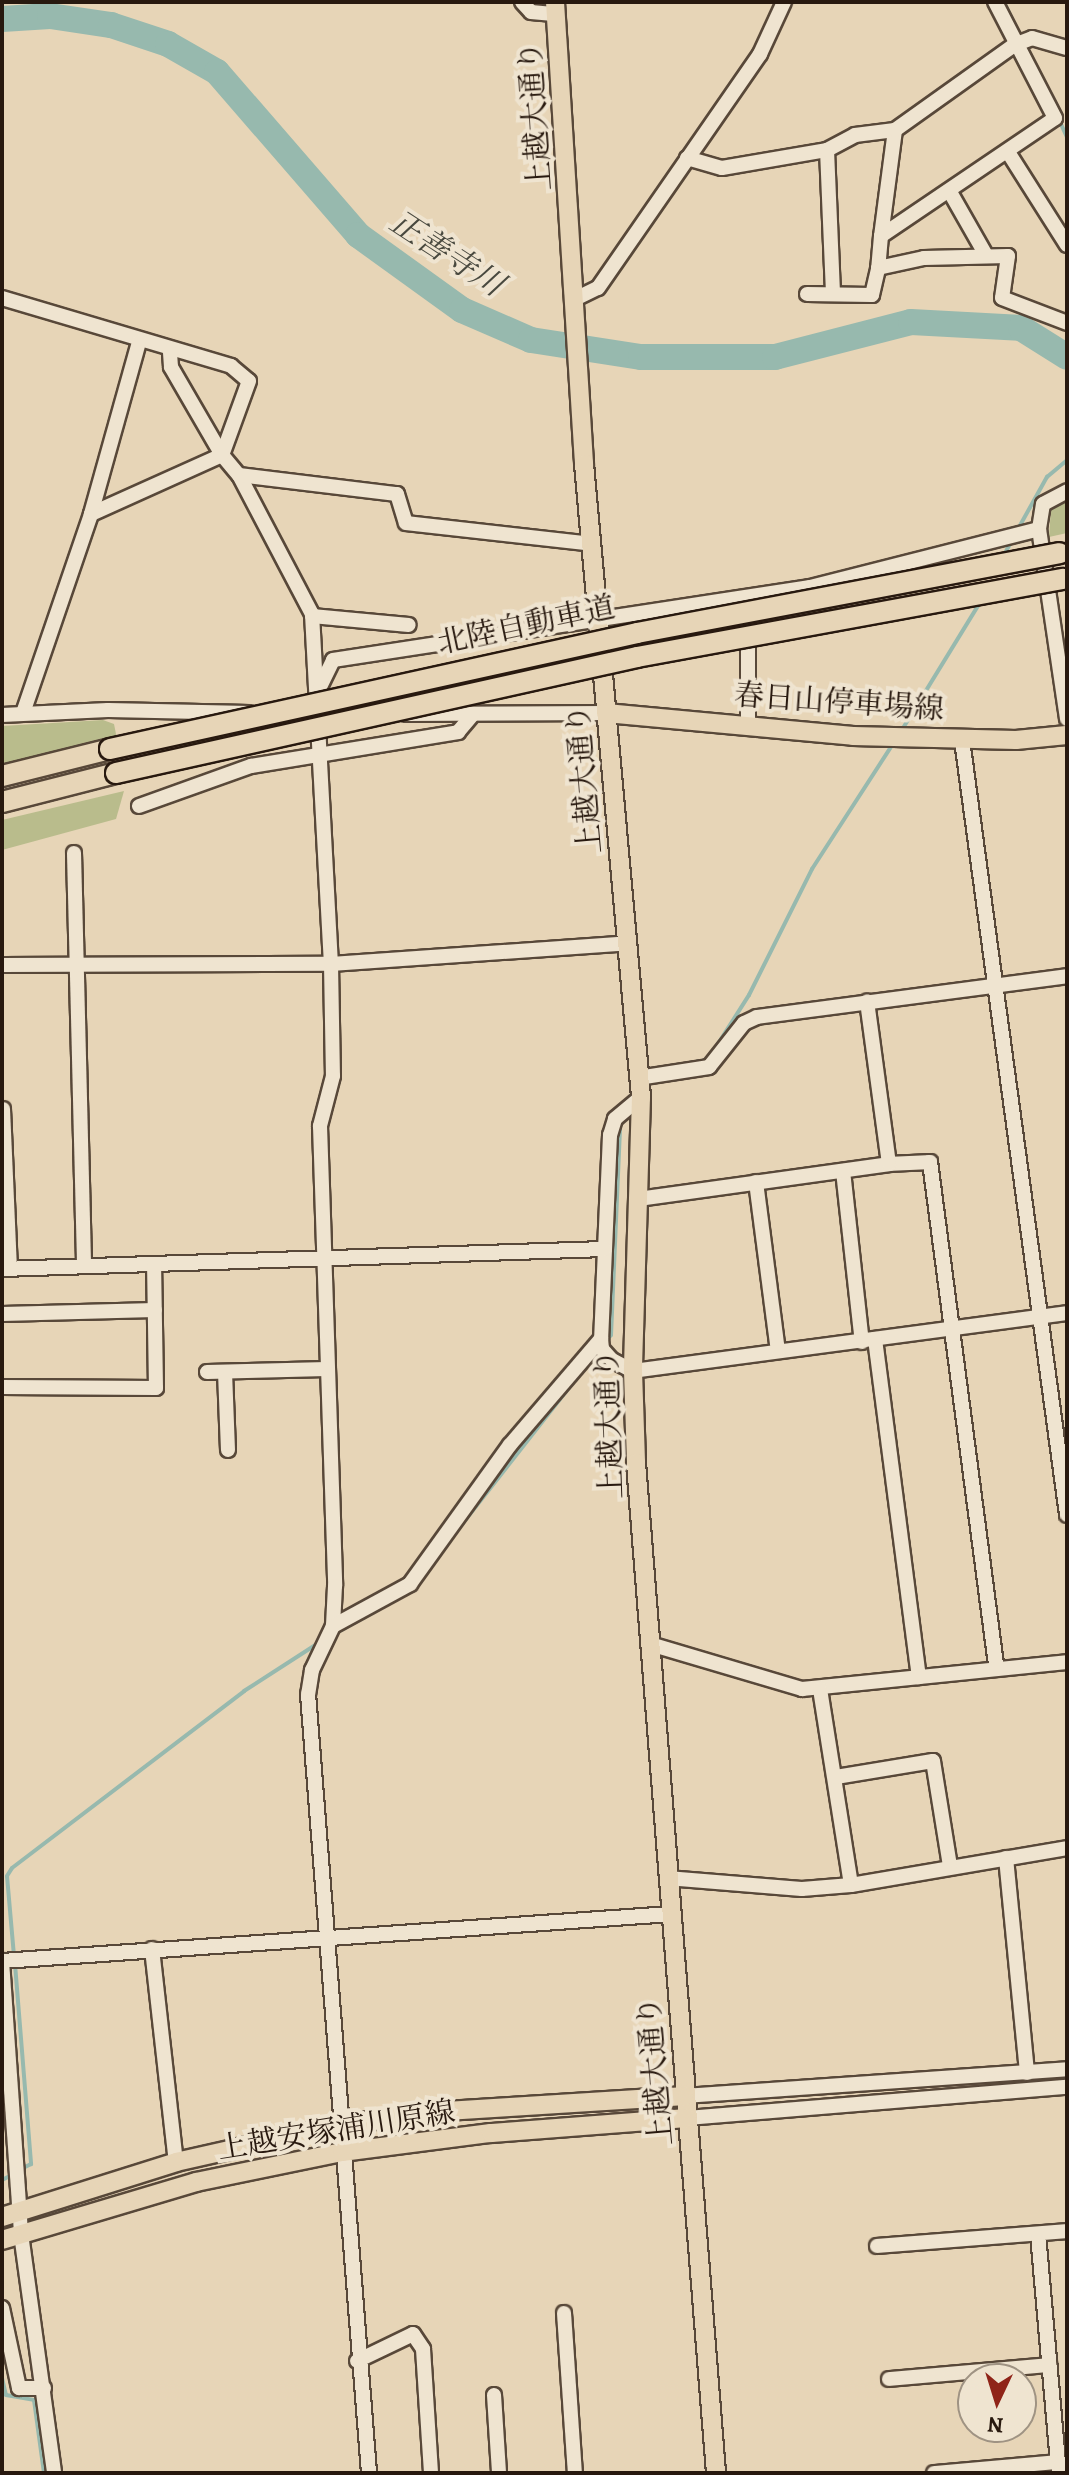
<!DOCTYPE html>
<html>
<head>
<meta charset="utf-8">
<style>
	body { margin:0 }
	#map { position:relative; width:1069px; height:2475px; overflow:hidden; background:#e7d5b7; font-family:Alegreya,"Noto Serif JP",serif }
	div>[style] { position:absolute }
	.green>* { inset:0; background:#b9bc8c }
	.stream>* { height:4px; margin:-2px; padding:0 2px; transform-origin:2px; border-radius:2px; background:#97b9ae }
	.river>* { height:26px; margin:-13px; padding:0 13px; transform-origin:13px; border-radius:13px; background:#97b9ae }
	.roads { filter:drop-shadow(2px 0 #584839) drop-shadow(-2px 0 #584839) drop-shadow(0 2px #584839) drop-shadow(0 -2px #584839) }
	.minor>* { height:14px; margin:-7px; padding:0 7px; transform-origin:7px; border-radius:7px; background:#efe4d0 }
	.major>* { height:18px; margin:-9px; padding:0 9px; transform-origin:9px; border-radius:9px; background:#e7d5b7 }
	.highway>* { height:20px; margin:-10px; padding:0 10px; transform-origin:10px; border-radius:10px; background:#e7d5b7 }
	.bridges { filter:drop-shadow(2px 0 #28190f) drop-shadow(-2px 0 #28190f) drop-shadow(0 2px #28190f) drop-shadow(0 -2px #28190f) }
	.highway-bridge>* { height:20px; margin:-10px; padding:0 10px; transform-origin:10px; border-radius:10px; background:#e7d5b7 }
	span { translate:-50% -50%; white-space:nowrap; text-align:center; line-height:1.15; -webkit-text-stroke:8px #efe4d0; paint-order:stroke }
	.street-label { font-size:30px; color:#28190f }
	.water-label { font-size:32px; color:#49493f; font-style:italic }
	.frame { position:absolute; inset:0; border:4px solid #28190f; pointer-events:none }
	.north { position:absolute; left:957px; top:2363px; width:80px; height:80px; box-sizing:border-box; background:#efe4d0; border:2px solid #9f9383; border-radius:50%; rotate:184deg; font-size:22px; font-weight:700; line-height:32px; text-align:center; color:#28190f }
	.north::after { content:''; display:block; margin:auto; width:28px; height:36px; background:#8f2418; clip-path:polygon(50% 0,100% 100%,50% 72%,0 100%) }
</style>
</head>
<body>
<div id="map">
	<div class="green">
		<div style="clip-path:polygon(1067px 498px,1067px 533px,1049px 537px,1051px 508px)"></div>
		<div style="clip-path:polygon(103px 720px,114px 724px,117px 739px,104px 738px,2px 764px,2px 726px)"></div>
		<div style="clip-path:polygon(124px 791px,116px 819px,2px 850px,2px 820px)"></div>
	</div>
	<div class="stream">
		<div style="left:1004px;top:2px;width:33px;rotate:65deg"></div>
		<div style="left:1059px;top:120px;width:19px;rotate:65deg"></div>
		<div style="left:1018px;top:529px;width:60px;rotate:-60.9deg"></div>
		<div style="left:1047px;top:477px;width:26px;rotate:-40deg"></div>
		<div style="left:1003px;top:557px;width:19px;rotate:-62deg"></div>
		<div style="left:900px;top:733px;width:155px;rotate:-58.5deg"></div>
		<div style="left:714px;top:1050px;width:65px;rotate:-57.5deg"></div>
		<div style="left:749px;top:995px;width:141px;rotate:-63.4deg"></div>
		<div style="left:812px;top:869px;width:149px;rotate:-57.1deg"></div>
		<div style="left:646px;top:1071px;width:62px;rotate:-10.2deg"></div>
		<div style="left:605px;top:1342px;width:9px;rotate:-49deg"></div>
		<div style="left:611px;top:1335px;width:210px;rotate:-87.5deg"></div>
		<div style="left:452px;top:1537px;width:207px;rotate:-51.9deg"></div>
		<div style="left:334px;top:1634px;width:43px;rotate:-28.9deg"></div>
		<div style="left:14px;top:1956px;width:80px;rotate:-95deg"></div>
		<div style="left:7px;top:1876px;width:9px;rotate:-58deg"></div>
		<div style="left:12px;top:1868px;width:292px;rotate:-37.3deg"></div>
		<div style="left:244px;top:1691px;width:90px;rotate:-32.8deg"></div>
		<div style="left:15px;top:1964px;width:201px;rotate:85.4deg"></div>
		<div style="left:31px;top:2164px;width:11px;rotate:153deg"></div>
		<div style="left:2px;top:2180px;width:13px;rotate:-27deg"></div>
		<div style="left:2px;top:2378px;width:17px;rotate:77deg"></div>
		<div style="left:6px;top:2395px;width:28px;rotate:10deg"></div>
		<div style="left:34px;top:2400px;width:74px;rotate:82.2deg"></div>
	</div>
	<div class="river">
		<div style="left:2px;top:19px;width:48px;rotate:-3.6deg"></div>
		<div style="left:50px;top:16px;width:62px;rotate:8.4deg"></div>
		<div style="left:111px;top:25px;width:60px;rotate:18.4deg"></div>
		<div style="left:168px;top:44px;width:56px;rotate:29.7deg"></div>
		<div style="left:217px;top:72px;width:216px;rotate:49.1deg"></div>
		<div style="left:358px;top:235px;width:128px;rotate:35.8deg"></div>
		<div style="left:462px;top:310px;width:75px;rotate:23.5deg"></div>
		<div style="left:531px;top:340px;width:111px;rotate:8.8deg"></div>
		<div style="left:641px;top:357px;width:134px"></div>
		<div style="left:775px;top:357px;width:140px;rotate:-14.4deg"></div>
		<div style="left:911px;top:322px;width:110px;rotate:3.1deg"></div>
		<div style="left:1021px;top:328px;width:54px;rotate:32.2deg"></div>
	</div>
	<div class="roads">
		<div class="minor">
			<div style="left:522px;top:2px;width:13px;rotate:48deg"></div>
			<div style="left:531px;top:12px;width:25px;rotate:5deg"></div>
			<div style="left:895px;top:130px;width:107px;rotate:97.5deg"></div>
			<div style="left:881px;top:236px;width:210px;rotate:-34.1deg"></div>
			<div style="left:1055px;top:118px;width:131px;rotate:-117.3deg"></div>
			<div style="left:827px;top:150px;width:143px;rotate:87.6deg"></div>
			<div style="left:1008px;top:152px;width:110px;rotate:57.6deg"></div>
			<div style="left:687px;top:158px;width:36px;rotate:16deg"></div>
			<div style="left:722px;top:168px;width:107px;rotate:-9.7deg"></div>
			<div style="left:827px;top:150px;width:32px;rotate:-28deg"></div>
			<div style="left:855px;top:135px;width:40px;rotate:-7.1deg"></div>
			<div style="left:895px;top:130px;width:146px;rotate:-35.5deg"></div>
			<div style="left:1014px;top:45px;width:19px;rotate:-21deg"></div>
			<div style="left:1032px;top:38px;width:36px;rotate:16deg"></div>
			<div style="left:950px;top:192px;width:73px;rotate:60.3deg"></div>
			<div style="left:881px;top:236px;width:32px;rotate:95deg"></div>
			<div style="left:878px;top:268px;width:47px;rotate:-12.3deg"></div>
			<div style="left:924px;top:258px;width:84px;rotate:-1.4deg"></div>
			<div style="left:1008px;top:256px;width:42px;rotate:98.1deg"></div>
			<div style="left:1002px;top:298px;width:70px;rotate:21deg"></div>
			<div style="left:807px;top:294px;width:65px;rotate:0.9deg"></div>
			<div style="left:872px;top:295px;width:28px;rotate:-77deg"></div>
			<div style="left:2px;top:298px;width:239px;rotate:16.5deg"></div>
			<div style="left:231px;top:366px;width:23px;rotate:40deg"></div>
			<div style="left:249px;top:381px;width:79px;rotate:110deg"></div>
			<div style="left:222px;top:455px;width:26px;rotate:50deg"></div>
			<div style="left:239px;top:475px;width:157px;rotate:62.3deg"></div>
			<div style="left:312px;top:614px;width:351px;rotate:86.9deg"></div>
			<div style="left:331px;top:964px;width:112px;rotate:89deg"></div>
			<div style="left:333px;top:1076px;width:52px;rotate:104.6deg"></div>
			<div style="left:320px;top:1126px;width:460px;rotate:88.1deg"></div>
			<div style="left:335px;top:1586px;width:40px;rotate:92.9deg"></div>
			<div style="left:333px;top:1626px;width:49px;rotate:115.5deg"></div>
			<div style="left:312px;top:1670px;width:24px;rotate:99deg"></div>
			<div style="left:308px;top:1694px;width:781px;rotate:85.52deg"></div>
			<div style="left:575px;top:299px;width:25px;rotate:-26deg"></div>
			<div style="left:598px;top:288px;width:285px;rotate:-55.3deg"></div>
			<div style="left:760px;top:54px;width:57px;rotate:-65.2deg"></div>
			<div style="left:239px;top:475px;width:159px;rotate:6.9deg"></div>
			<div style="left:397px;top:494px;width:30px;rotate:73deg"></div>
			<div style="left:406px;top:523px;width:187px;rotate:6.4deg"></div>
			<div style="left:91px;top:514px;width:144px;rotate:-24.2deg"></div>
			<div style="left:222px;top:455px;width:102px;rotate:-120.1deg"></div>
			<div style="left:171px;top:367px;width:16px;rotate:-94deg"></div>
			<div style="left:1039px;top:529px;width:25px;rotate:-81deg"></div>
			<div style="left:1043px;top:504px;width:27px;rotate:-28deg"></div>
			<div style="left:748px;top:604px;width:120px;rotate:90deg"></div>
			<div style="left:312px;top:616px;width:97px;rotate:5.3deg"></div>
			<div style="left:319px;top:689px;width:32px;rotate:-64deg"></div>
			<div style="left:333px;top:660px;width:483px;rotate:-8.7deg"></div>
			<div style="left:810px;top:587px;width:236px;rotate:-14.2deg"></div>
			<div style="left:1039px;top:529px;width:192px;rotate:81.6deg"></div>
			<div style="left:23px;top:713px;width:210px;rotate:-71.1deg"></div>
			<div style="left:91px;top:514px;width:179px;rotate:-74.4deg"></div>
			<div style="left:406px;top:714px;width:200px;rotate:-0.3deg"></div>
			<div style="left:2px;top:715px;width:106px;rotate:-2.7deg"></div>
			<div style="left:108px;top:710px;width:141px;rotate:1.2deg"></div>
			<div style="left:962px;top:740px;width:782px;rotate:82.28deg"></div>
			<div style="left:139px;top:806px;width:119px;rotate:-19.7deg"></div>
			<div style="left:251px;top:766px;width:210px;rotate:-9.3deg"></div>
			<div style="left:458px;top:732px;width:23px;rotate:-50deg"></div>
			<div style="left:74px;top:853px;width:413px;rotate:88.6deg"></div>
			<div style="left:2px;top:965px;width:329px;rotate:-0.2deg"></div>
			<div style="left:331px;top:964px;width:298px;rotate:-4deg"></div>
			<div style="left:638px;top:1078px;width:72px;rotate:-8.8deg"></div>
			<div style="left:709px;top:1067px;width:56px;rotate:-51.5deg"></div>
			<div style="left:744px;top:1023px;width:14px;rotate:-25deg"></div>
			<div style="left:757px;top:1017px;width:313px;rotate:-7.5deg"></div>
			<div style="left:641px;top:1097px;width:34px;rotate:140deg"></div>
			<div style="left:615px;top:1119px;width:17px;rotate:107deg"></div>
			<div style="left:610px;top:1135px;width:204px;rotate:92.5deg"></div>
			<div style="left:601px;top:1339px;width:10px;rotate:84deg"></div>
			<div style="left:602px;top:1349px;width:15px;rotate:48deg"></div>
			<div style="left:612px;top:1360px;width:24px;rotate:28deg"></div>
			<div style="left:633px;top:1371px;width:438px;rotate:-7.6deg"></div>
			<div style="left:3px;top:1109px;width:160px;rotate:87.5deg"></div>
			<div style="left:889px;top:1164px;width:41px;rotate:-2.8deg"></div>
			<div style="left:930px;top:1162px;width:507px;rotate:82.52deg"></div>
			<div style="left:843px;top:1171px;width:172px;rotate:83.7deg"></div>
			<div style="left:756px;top:1182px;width:170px;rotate:82.6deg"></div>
			<div style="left:638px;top:1199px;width:253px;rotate:-7.9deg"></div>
			<div style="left:889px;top:1164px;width:164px;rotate:-97.7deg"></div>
			<div style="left:2px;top:1269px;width:603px;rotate:-1.9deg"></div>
			<div style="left:2px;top:1314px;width:153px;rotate:-1.5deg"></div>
			<div style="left:875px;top:1339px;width:341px;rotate:82.6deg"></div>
			<div style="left:207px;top:1372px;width:120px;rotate:-1.4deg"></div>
			<div style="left:225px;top:1372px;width:78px;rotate:87.8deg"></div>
			<div style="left:2px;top:1387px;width:154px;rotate:0.4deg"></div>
			<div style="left:156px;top:1388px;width:124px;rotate:-90.9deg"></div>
			<div style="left:333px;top:1626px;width:88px;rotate:-28.6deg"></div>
			<div style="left:410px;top:1584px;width:171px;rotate:-54.3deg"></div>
			<div style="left:510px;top:1445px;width:140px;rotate:-49.4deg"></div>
			<div style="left:650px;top:1644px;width:159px;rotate:16.5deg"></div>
			<div style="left:802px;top:1689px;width:266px;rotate:-5.8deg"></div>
			<div style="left:820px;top:1689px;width:198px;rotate:81deg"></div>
			<div style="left:851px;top:1885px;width:219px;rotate:-9.7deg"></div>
			<div style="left:836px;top:1777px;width:98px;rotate:-9.4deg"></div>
			<div style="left:933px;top:1761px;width:106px;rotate:80.8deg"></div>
			<div style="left:1006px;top:1858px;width:216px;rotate:84.4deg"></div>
			<div style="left:667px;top:1878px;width:135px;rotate:4.7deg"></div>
			<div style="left:802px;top:1889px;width:49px;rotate:-4.7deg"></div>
			<div style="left:152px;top:1949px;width:214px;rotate:83.6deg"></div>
			<div style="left:2px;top:1961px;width:670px;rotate:-4.02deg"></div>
			<div style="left:2px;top:1961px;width:274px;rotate:86deg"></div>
			<div style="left:21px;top:2234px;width:241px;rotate:82.1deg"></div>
			<div style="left:684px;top:2096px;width:384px;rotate:-4deg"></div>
			<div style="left:687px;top:2118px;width:381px;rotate:-4.7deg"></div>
			<div style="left:1038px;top:2234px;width:240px;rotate:85deg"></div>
			<div style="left:877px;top:2246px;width:191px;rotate:-4.5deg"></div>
			<div style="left:2px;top:2308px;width:82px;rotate:78deg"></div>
			<div style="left:19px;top:2388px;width:25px"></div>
			<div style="left:564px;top:2313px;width:160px;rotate:86.1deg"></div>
			<div style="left:357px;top:2361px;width:62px;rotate:-25.7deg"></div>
			<div style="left:413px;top:2334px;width:18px;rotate:56deg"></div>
			<div style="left:423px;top:2349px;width:124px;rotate:86.3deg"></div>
			<div style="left:889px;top:2379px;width:161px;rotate:-5deg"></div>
			<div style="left:494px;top:2395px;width:78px;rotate:86.3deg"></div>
			<div style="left:934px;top:2473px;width:124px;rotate:-5.1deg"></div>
		</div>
		<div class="major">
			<div style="left:555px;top:2px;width:463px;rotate:86.4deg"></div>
			<div style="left:584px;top:464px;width:636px;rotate:84.85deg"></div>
			<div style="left:641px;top:1097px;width:274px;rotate:91.7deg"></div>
			<div style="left:633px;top:1371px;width:92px;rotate:88.1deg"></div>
			<div style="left:636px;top:1463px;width:1013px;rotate:85.47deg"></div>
			<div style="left:606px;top:713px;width:248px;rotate:5.3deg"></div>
			<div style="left:853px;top:736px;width:163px;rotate:1.4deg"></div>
			<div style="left:1016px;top:740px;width:51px;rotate:-5.6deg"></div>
			<div style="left:2px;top:2217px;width:182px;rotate:-17.5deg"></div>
			<div style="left:176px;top:2162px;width:168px;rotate:-12.7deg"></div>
			<div style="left:340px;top:2125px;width:92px;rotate:-8.1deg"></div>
			<div style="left:431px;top:2112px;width:254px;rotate:-3.6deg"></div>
			<div style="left:2px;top:2240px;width:202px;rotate:-16.6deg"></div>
			<div style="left:196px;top:2182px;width:149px;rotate:-11.6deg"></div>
			<div style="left:342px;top:2152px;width:150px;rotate:-7.3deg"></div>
			<div style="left:491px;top:2133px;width:197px;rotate:-4.4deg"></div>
		</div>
		<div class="highway">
			<div style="left:2px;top:776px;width:111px;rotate:-14deg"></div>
			<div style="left:2px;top:802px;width:118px;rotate:-14.3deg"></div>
		</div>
	</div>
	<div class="bridges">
		<div class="highway-bridge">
			<div style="left:110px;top:749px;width:540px;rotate:-12.41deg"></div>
			<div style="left:637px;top:633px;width:430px;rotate:-10.7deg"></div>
			<div style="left:116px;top:773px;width:534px;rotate:-12.55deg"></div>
			<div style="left:637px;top:657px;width:433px;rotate:-10.4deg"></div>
		</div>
	</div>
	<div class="street-label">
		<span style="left:535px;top:116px;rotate:-94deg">上越大通り</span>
		<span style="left:526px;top:625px;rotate:-12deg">北陸自動車道</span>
		<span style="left:839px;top:702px;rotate:4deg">春日山停車場線</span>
		<span style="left:584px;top:779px;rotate:-95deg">上越大通り</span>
		<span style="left:609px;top:1424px;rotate:-92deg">上越大通り</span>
		<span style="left:655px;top:2071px;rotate:-95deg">上越大通り</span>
		<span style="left:336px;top:2130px;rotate:-9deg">上越安塚浦川原線</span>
	</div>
	<div class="water-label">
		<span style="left:447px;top:253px;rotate:33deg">正善寺川</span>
	</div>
	<div class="frame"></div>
	<div class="north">N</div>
</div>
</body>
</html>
